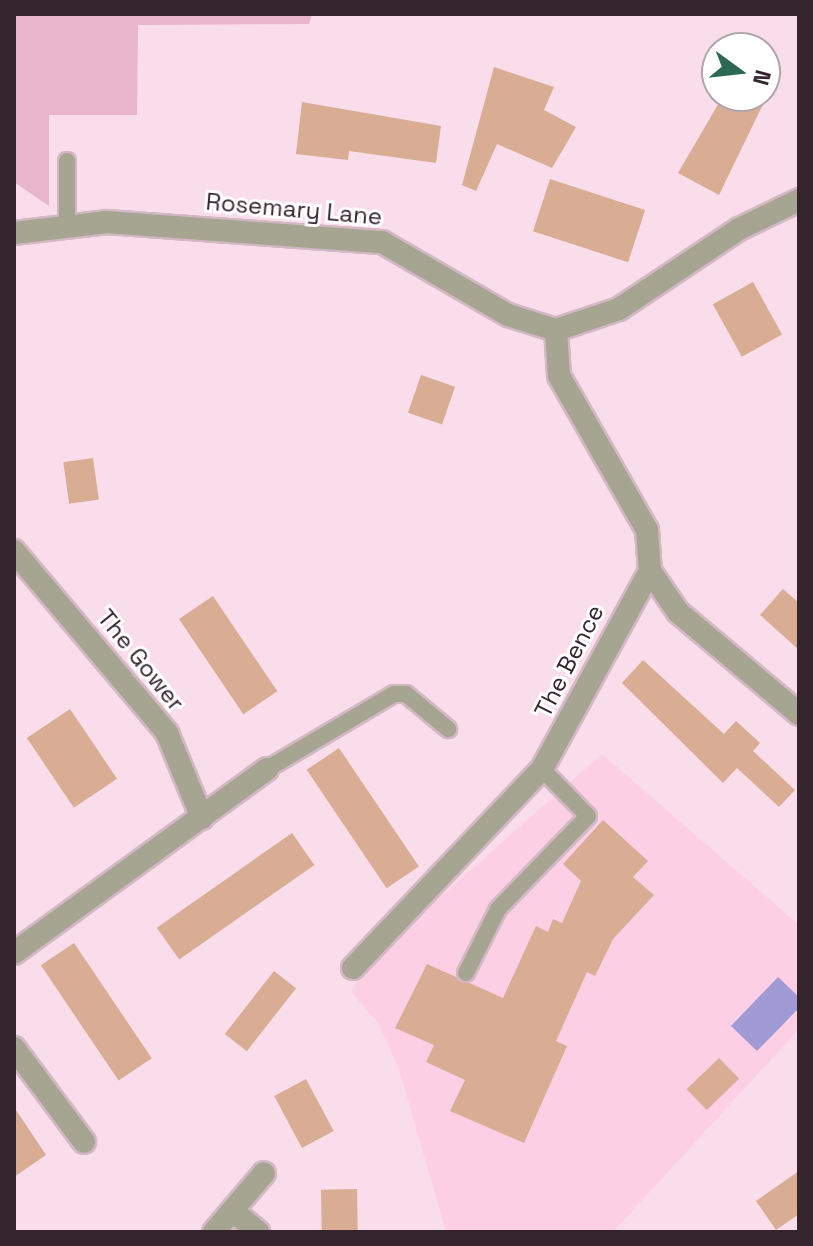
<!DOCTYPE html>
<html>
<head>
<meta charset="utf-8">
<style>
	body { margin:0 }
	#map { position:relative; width:813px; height:1246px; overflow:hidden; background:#faddea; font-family:"Space Grotesk",sans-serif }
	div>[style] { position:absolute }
	.built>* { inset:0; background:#fdcfe4 }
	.green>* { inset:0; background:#e8b5cd }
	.water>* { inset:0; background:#a09bd4 }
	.building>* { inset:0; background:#d9ac94; transform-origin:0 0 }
	.roads { filter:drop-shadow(2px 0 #d3b8c4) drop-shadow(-2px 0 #d3b8c4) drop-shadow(0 2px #d3b8c4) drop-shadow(0 -2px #d3b8c4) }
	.service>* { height:16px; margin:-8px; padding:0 8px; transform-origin:8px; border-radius:8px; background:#a5a591 }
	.minor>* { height:22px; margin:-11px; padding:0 11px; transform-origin:11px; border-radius:11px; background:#a5a591 }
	span { translate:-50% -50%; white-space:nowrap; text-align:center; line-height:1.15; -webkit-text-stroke:6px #fff; paint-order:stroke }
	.street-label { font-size:24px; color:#36242d }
	.frame { position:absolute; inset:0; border:16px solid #36242d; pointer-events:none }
	.north { position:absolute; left:701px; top:32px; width:80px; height:80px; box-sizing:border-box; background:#fff; border:2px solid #afa7ab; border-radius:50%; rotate:105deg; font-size:22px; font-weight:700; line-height:32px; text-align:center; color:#36242d }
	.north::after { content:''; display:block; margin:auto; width:28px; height:36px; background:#2c6955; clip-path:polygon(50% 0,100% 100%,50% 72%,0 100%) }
</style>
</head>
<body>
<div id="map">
	<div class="built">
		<div style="clip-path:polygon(602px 754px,799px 925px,799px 1029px,613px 1232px,446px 1232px,399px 1069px,378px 1023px,351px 992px,370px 959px)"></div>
	</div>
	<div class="green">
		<div style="clip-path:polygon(14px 14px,312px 14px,309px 24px,138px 25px,137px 115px,49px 115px,49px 206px,14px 182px)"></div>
	</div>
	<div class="water">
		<div style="clip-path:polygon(778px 977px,799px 997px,799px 1008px,757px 1051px,731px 1026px)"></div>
	</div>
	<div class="building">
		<div style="clip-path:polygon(494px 67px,554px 87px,544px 110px,576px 127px,552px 168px,497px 144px,476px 191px,462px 185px)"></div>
		<div style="clip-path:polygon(723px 96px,767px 96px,719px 195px,678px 173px)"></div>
		<div style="clip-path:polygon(302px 102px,441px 126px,436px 163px,349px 151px,348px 160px,296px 154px)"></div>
		<div style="left:550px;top:179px;width:100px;height:55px;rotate:18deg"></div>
		<div style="left:753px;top:282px;width:60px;height:46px;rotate:61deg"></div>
		<div style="left:421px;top:375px;width:36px;height:40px;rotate:19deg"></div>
		<div style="left:93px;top:458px;width:42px;height:30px;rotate:82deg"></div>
		<div style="clip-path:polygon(783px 589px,799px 603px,799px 650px,760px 615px)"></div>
		<div style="left:213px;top:596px;width:115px;height:41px;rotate:56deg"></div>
		<div style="clip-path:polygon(643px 660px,724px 734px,736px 721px,760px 743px,753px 751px,795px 790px,779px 807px,737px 768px,723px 783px,622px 683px)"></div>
		<div style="left:70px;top:709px;width:84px;height:52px;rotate:56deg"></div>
		<div style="left:339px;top:748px;width:143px;height:39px;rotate:56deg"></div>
		<div style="clip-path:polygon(603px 820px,648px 861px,633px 877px,654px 895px,613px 939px,595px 976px,587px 972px,556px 1041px,567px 1046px,524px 1143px,450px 1111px,465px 1080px,426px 1062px,434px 1045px,395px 1028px,427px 964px,503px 998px,536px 926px,548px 932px,553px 919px,562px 923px,581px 881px,563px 864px)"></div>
		<div style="left:292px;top:833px;width:39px;height:165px;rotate:55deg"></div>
		<div style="left:74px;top:943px;width:139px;height:40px;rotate:56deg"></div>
		<div style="left:274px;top:971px;width:28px;height:80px;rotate:38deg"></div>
		<div style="left:719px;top:1058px;width:29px;height:45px;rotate:46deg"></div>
		<div style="left:306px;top:1079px;width:59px;height:36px;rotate:62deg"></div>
		<div style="clip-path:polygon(14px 1107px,46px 1155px,14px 1177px)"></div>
		<div style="clip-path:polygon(799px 1171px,799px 1214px,776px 1230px,756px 1201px)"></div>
		<div style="left:357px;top:1189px;width:43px;height:36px;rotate:89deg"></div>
	</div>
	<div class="roads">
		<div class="service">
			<div style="left:67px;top:161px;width:65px;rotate:90deg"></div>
			<div style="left:267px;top:769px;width:147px;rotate:-30.6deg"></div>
			<div style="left:394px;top:694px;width:12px"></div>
			<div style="left:406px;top:694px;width:55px;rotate:39.8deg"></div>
			<div style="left:466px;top:973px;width:72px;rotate:-63.4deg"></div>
			<div style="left:498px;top:909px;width:129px;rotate:-45.9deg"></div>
			<div style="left:588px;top:816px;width:66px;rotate:-134.4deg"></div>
		</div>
		<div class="minor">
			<div style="left:14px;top:233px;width:94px;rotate:-6.7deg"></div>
			<div style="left:107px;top:222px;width:276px;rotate:4.2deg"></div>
			<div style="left:382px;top:242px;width:146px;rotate:30.1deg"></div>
			<div style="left:508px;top:315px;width:50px;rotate:17.4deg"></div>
			<div style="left:556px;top:330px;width:66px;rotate:-18.4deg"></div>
			<div style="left:619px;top:309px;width:144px;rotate:-33.7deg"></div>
			<div style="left:739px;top:229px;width:67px;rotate:-25.8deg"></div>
			<div style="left:14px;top:551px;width:238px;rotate:49.9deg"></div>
			<div style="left:167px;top:733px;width:92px;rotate:67.6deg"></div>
			<div style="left:650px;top:571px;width:50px;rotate:55.7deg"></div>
			<div style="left:678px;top:612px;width:158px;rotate:40.1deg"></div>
			<div style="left:14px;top:953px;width:313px;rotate:-36deg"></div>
			<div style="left:353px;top:968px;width:274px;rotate:-46.5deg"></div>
			<div style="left:542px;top:769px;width:226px;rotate:-61.4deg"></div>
			<div style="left:650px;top:571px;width:41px;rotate:-94.2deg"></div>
			<div style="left:647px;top:530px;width:177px;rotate:-119.7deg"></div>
			<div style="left:559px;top:376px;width:46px;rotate:-93.7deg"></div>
			<div style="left:14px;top:1048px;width:117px;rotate:53.3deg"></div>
			<div style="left:233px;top:1211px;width:33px;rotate:40deg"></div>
			<div style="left:214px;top:1232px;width:77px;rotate:-49.7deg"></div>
		</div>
	</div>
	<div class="street-label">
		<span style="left:294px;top:209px;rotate:5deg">Rosemary Lane</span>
		<span style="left:141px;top:660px;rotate:51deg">The Gower</span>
		<span style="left:569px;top:661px;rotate:-63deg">The Bence</span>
	</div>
	<div class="frame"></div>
	<div class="north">N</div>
</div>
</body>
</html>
